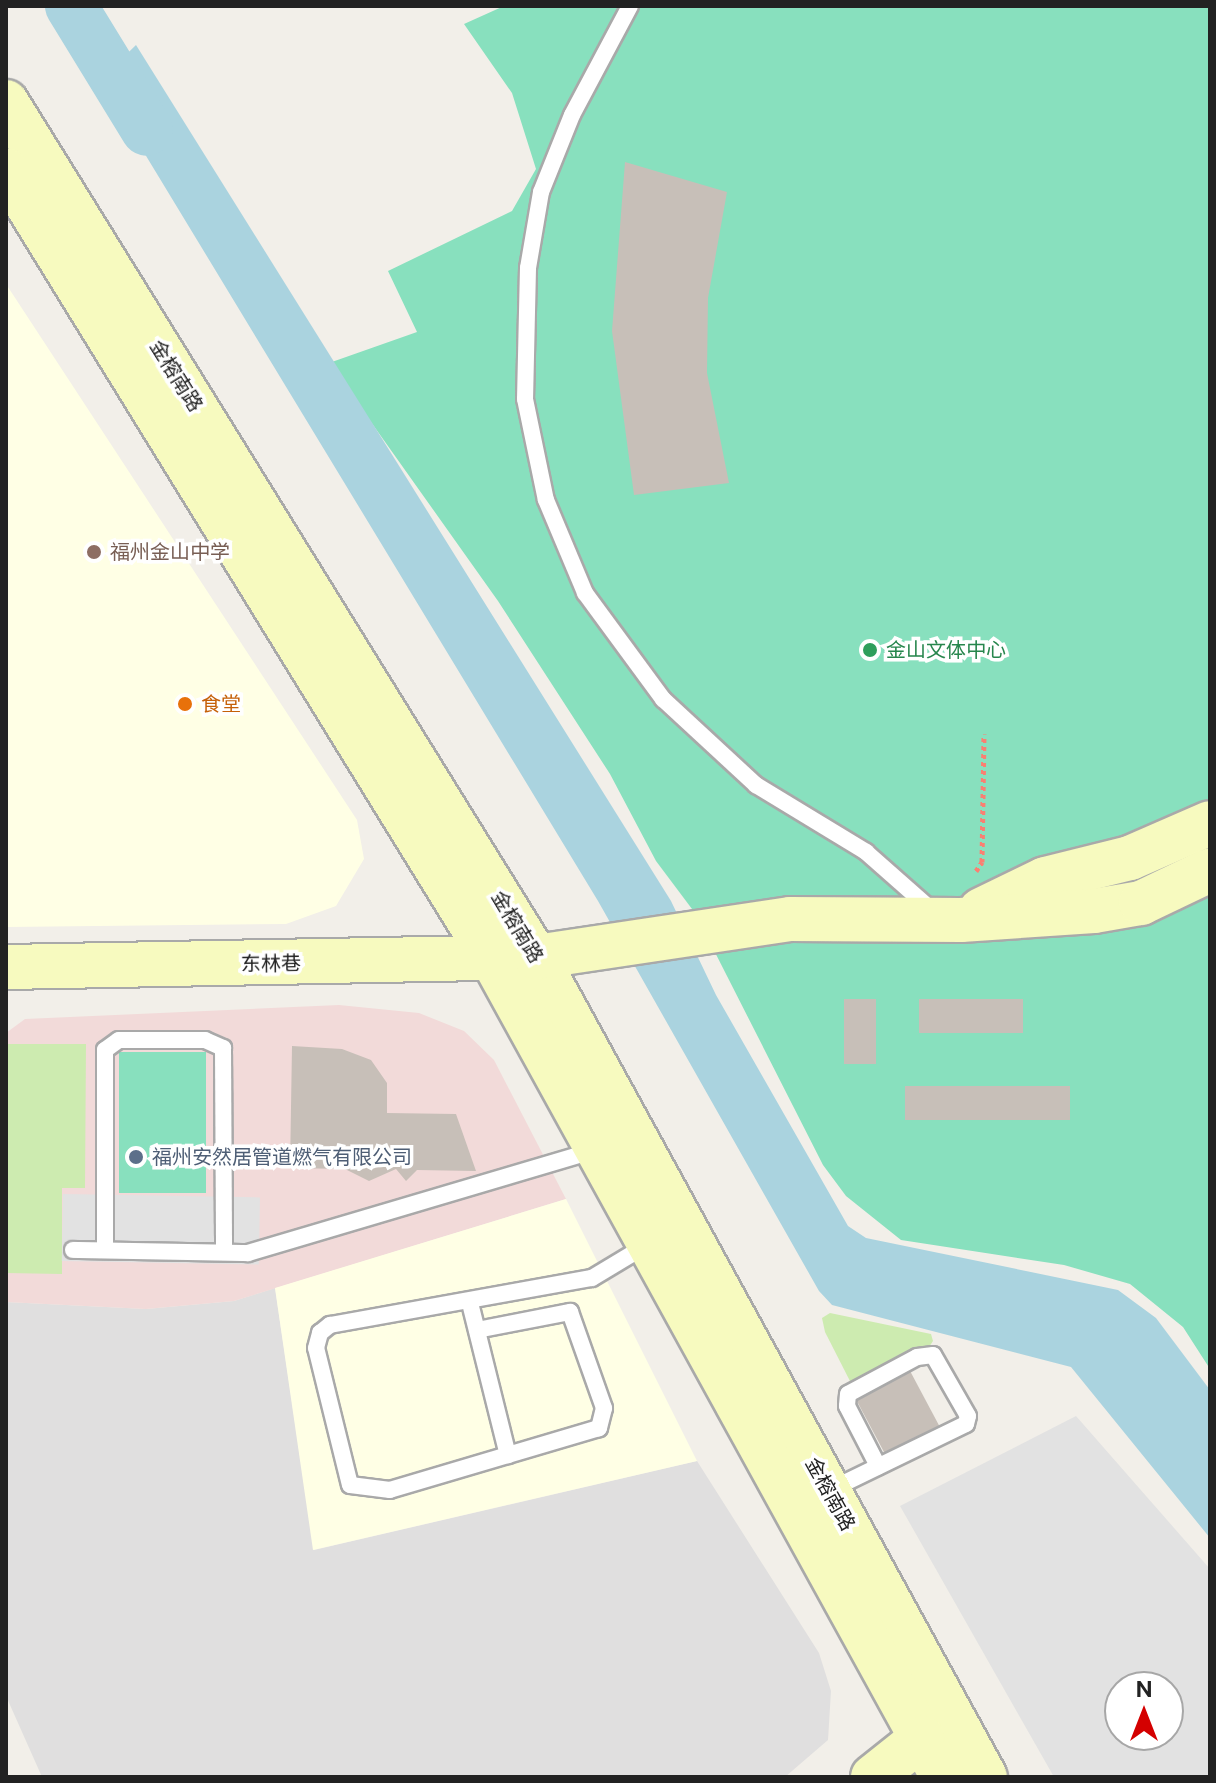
<!DOCTYPE html>
<html>
<head>
<meta charset="utf-8">
<style>
	body { margin:0 }
	#map { position:relative; width:1216px; height:1783px; overflow:hidden; background:#f2efe9; font-family:"Public Sans","Noto Sans SC",sans-serif }
	div>[style] { position:absolute }
	.residential>* { inset:0; background:#e0dfdf }
	.commercial>* { inset:0; background:#f2dad9 }
	.education>* { inset:0; background:#ffffe5 }
	.grass>* { inset:0; background:#cdebb0 }
	.pitch>* { inset:0; background:#88e0be; transform-origin:0 0 }
	.parking>* { inset:0; background:#e2e2e2; transform-origin:0 0 }
	.water>* { inset:0; background:#aad3df }
	.river>* { height:52px; margin:-26px; padding:0 26px; transform-origin:26px; border-radius:26px; background:#aad3df }
	.building>* { inset:0; background:#c7bfb8; transform-origin:0 0 }
	.path>* { height:5px; margin-top:-2.5px; transform-origin:0; background:repeating-linear-gradient(90deg,#fa8072 0 4px,transparent 0 8px) }
	.roads { filter:drop-shadow(2px 0 #a9a9a9) drop-shadow(-2px 0 #a9a9a9) drop-shadow(0 2px #a9a9a9) drop-shadow(0 -2px #a9a9a9) }
	.lane>* { height:16px; margin:-8px; padding:0 8px; transform-origin:8px; border-radius:8px; background:#fff }
	.secondary>* { height:44px; margin:-22px; padding:0 22px; transform-origin:22px; border-radius:22px; background:#f7fabf }
	.dots>* { width:22px; height:22px; translate:-50% -50%; box-sizing:border-box; border:4px solid #fff; border-radius:50% }
	span { translate:-50% -50%; white-space:nowrap; text-align:center; line-height:1.15; -webkit-text-stroke:7px #fff; paint-order:stroke }
	.street-label { font-size:20px; color:#222 }
	.education-label { font-size:20px; color:#785e54 }
	.left { translate:0 -50%; text-align:left }
	.leisure-label { font-size:20px; color:#27864d }
	.food-label { font-size:20px; color:#c56008 }
	.service-label { font-size:20px; color:#4e5e75 }
	.frame { position:absolute; inset:0; border:8px solid #222; pointer-events:none }
	.north { position:absolute; left:1104px; top:1671px; width:80px; height:80px; box-sizing:border-box; background:#fff; border:2px solid #a7a7a7; border-radius:50%; rotate:0deg; font-size:22px; font-weight:700; line-height:32px; text-align:center; color:#222 }
	.north::after { content:''; display:block; margin:auto; width:28px; height:36px; background:#d40000; clip-path:polygon(50% 0,100% 100%,50% 72%,0 100%) }
</style>
</head>
<body>
<div id="map">
	<div class="residential">
		<div style="clip-path:polygon(275px 1288px,314px 1550px,697px 1461px,819px 1653px,831px 1691px,828px 1740px,785px 1777px,42px 1777px,6px 1696px,6px 1302px,146px 1309px,234px 1301px)"></div>
	</div>
	<div class="commercial">
		<div style="clip-path:polygon(339px 1005px,419px 1013px,464px 1031px,494px 1060px,566px 1199px,234px 1301px,146px 1309px,6px 1302px,6px 1033px,25px 1019px)"></div>
	</div>
	<div class="education">
		<div style="clip-path:polygon(6px 284px,357px 820px,364px 859px,336px 906px,286px 924px,6px 927px)"></div>
		<div style="clip-path:polygon(566px 1199px,697px 1461px,313px 1550px,275px 1288px)"></div>
	</div>
	<div class="grass">
		<div style="clip-path:polygon(6px 1044px,86px 1044px,85px 1188px,62px 1188px,62px 1274px,6px 1273px)"></div>
		<div style="clip-path:polygon(830px 1313px,931px 1334px,933px 1341px,927px 1350px,853px 1387px,825px 1332px,822px 1318px)"></div>
	</div>
	<div class="pitch">
		<div style="clip-path:polygon(504px 6px,1210px 6px,1210px 1369px,1183px 1327px,1130px 1284px,1064px 1265px,901px 1240px,846px 1196px,823px 1165px,695px 913px,656px 861px,610px 774px,498px 601px,329px 363px,417px 332px,388px 271px,512px 211px,536px 169px,512px 93px,464px 24px)"></div>
		<div style="left:119px;top:1052px;width:87px;height:141px"></div>
	</div>
	<div class="parking">
		<div style="left:63px;top:1194px;width:197px;height:67px;rotate:1deg"></div>
		<div style="clip-path:polygon(evenodd,1076px 1416px,1210px 1569px,1210px 1777px,1054px 1777px,900px 1506px,1076px 1416px,1120px 1687px,1168px 1687px,1168px 1735px,1120px 1735px,1120px 1687px)"></div>
	</div>
	<div class="water">
		<div style="clip-path:polygon(136px 45px,671px 901px,716px 995px,848px 1226px,866px 1238px,1118px 1290px,1156px 1318px,1210px 1390px,1210px 1538px,1071px 1367px,832px 1305px,819px 1291px,598px 901px,100px 80px)"></div>
	</div>
	<div class="river">
		<div style="left:71px;top:6px;width:145px;rotate:58.5deg"></div>
	</div>
	<div class="building">
		<div style="clip-path:polygon(625px 162px,727px 192px,708px 298px,707px 373px,729px 483px,634px 495px,612px 331px)"></div>
		<div style="left:844px;top:999px;width:32px;height:65px"></div>
		<div style="left:919px;top:999px;width:104px;height:34px"></div>
		<div style="clip-path:polygon(292px 1046px,342px 1049px,371px 1060px,387px 1083px,387px 1113px,456px 1114px,476px 1171px,417px 1170px,406px 1181px,396px 1169px,369px 1181px,345px 1169px,290px 1168px)"></div>
		<div style="left:905px;top:1086px;width:165px;height:34px"></div>
		<div style="left:909px;top:1369px;width:68px;height:61px;rotate:62deg"></div>
	</div>
	<div class="path">
		<div style="left:976px;top:871px;width:11px;rotate:-56deg"></div>
		<div style="left:982px;top:862px;width:128px;rotate:-89.1deg"></div>
	</div>
	<div class="roads">
		<div class="lane">
			<div style="left:630px;top:6px;width:123px;rotate:118deg"></div>
			<div style="left:572px;top:115px;width:83px;rotate:111.9deg"></div>
			<div style="left:541px;top:192px;width:77px;rotate:99.7deg"></div>
			<div style="left:528px;top:268px;width:131px;rotate:91.3deg"></div>
			<div style="left:525px;top:399px;width:103px;rotate:78.3deg"></div>
			<div style="left:546px;top:500px;width:101px;rotate:67.2deg"></div>
			<div style="left:585px;top:593px;width:132px;rotate:53.7deg"></div>
			<div style="left:663px;top:699px;width:127px;rotate:42.8deg"></div>
			<div style="left:756px;top:785px;width:129px;rotate:31.3deg"></div>
			<div style="left:866px;top:852px;width:89px;rotate:41.4deg"></div>
			<div style="left:73px;top:1250px;width:175px;rotate:1deg"></div>
			<div style="left:248px;top:1253px;width:363px;rotate:-16.5deg"></div>
			<div style="left:105px;top:1250px;width:200px;rotate:-90deg"></div>
			<div style="left:105px;top:1050px;width:17px;rotate:-36deg"></div>
			<div style="left:119px;top:1040px;width:86px"></div>
			<div style="left:205px;top:1040px;width:20px;rotate:24deg"></div>
			<div style="left:223px;top:1048px;width:204px;rotate:89.7deg"></div>
			<div style="left:470px;top:1303px;width:157px;rotate:76deg"></div>
			<div style="left:477px;top:1330px;width:95px;rotate:-11deg"></div>
			<div style="left:570px;top:1312px;width:102px;rotate:70.5deg"></div>
			<div style="left:604px;top:1408px;width:21px;rotate:104deg"></div>
			<div style="left:599px;top:1428px;width:218px;rotate:163.5deg"></div>
			<div style="left:390px;top:1490px;width:40px;rotate:-172.9deg"></div>
			<div style="left:350px;top:1485px;width:141px;rotate:-103.9deg"></div>
			<div style="left:316px;top:1348px;width:16px;rotate:-75deg"></div>
			<div style="left:320px;top:1333px;width:13px;rotate:-39deg"></div>
			<div style="left:330px;top:1325px;width:266px;rotate:-10.2deg"></div>
			<div style="left:592px;top:1278px;width:64px;rotate:-31deg"></div>
			<div style="left:830px;top:1490px;width:151px;rotate:-25.9deg"></div>
			<div style="left:966px;top:1424px;width:8px;rotate:-76deg"></div>
			<div style="left:968px;top:1416px;width:70px;rotate:-119.8deg"></div>
			<div style="left:933px;top:1355px;width:16px;rotate:173deg"></div>
			<div style="left:917px;top:1357px;width:78px;rotate:151.8deg"></div>
			<div style="left:848px;top:1394px;width:12px;rotate:95deg"></div>
			<div style="left:847px;top:1406px;width:68px;rotate:62.7deg"></div>
		</div>
		<div class="secondary">
			<div style="left:6px;top:102px;width:1006px;rotate:58.21deg"></div>
			<div style="left:536px;top:957px;width:935px;rotate:61.3deg"></div>
			<div style="left:6px;top:170px;width:926px;rotate:58.34deg"></div>
			<div style="left:492px;top:958px;width:935px;rotate:61.16deg"></div>
			<div style="left:981px;top:910px;width:71px;rotate:-25.8deg"></div>
			<div style="left:1045px;top:879px;width:88px;rotate:-13.9deg"></div>
			<div style="left:1130px;top:858px;width:87px;rotate:-23.6deg"></div>
			<div style="left:6px;top:967px;width:530px;rotate:-1.08deg"></div>
			<div style="left:536px;top:957px;width:257px;rotate:-8.5deg"></div>
			<div style="left:790px;top:919px;width:171px;rotate:0.3deg"></div>
			<div style="left:961px;top:920px;width:133px;rotate:-3.9deg"></div>
			<div style="left:1094px;top:911px;width:48px;rotate:-9.7deg"></div>
			<div style="left:1141px;top:903px;width:76px;rotate:-25.6deg"></div>
			<div style="left:873px;top:1777px;width:63px;rotate:-38.5deg"></div>
		</div>
	</div>
	<div class="dots">
		<div style="left:94px;top:552px;background:#8d6e63"></div>
		<div style="left:870px;top:650px;background:#2e9e5b"></div>
		<div style="left:185px;top:704px;background:#e8710a"></div>
		<div style="left:136px;top:1157px;background:#5c6f8a"></div>
	</div>
	<div class="street-label">
		<span style="left:176px;top:376px;rotate:58deg">金榕南路</span>
		<span style="left:517px;top:927px;rotate:59deg">金榕南路</span>
		<span style="left:271px;top:964px;rotate:-1deg">东林巷</span>
		<span style="left:830px;top:1494px;rotate:61deg">金榕南路</span>
	</div>
	<div class="education-label">
		<span class="left" style="left:110px;top:552px">福州金山中学</span>
	</div>
	<div class="leisure-label">
		<span class="left" style="left:886px;top:650px">金山文体中心</span>
	</div>
	<div class="food-label">
		<span class="left" style="left:201px;top:704px">食堂</span>
	</div>
	<div class="service-label">
		<span class="left" style="left:152px;top:1157px">福州安然居管道燃气有限公司</span>
	</div>
	<div class="frame"></div>
	<div class="north">N</div>
</div>
</body>
</html>
